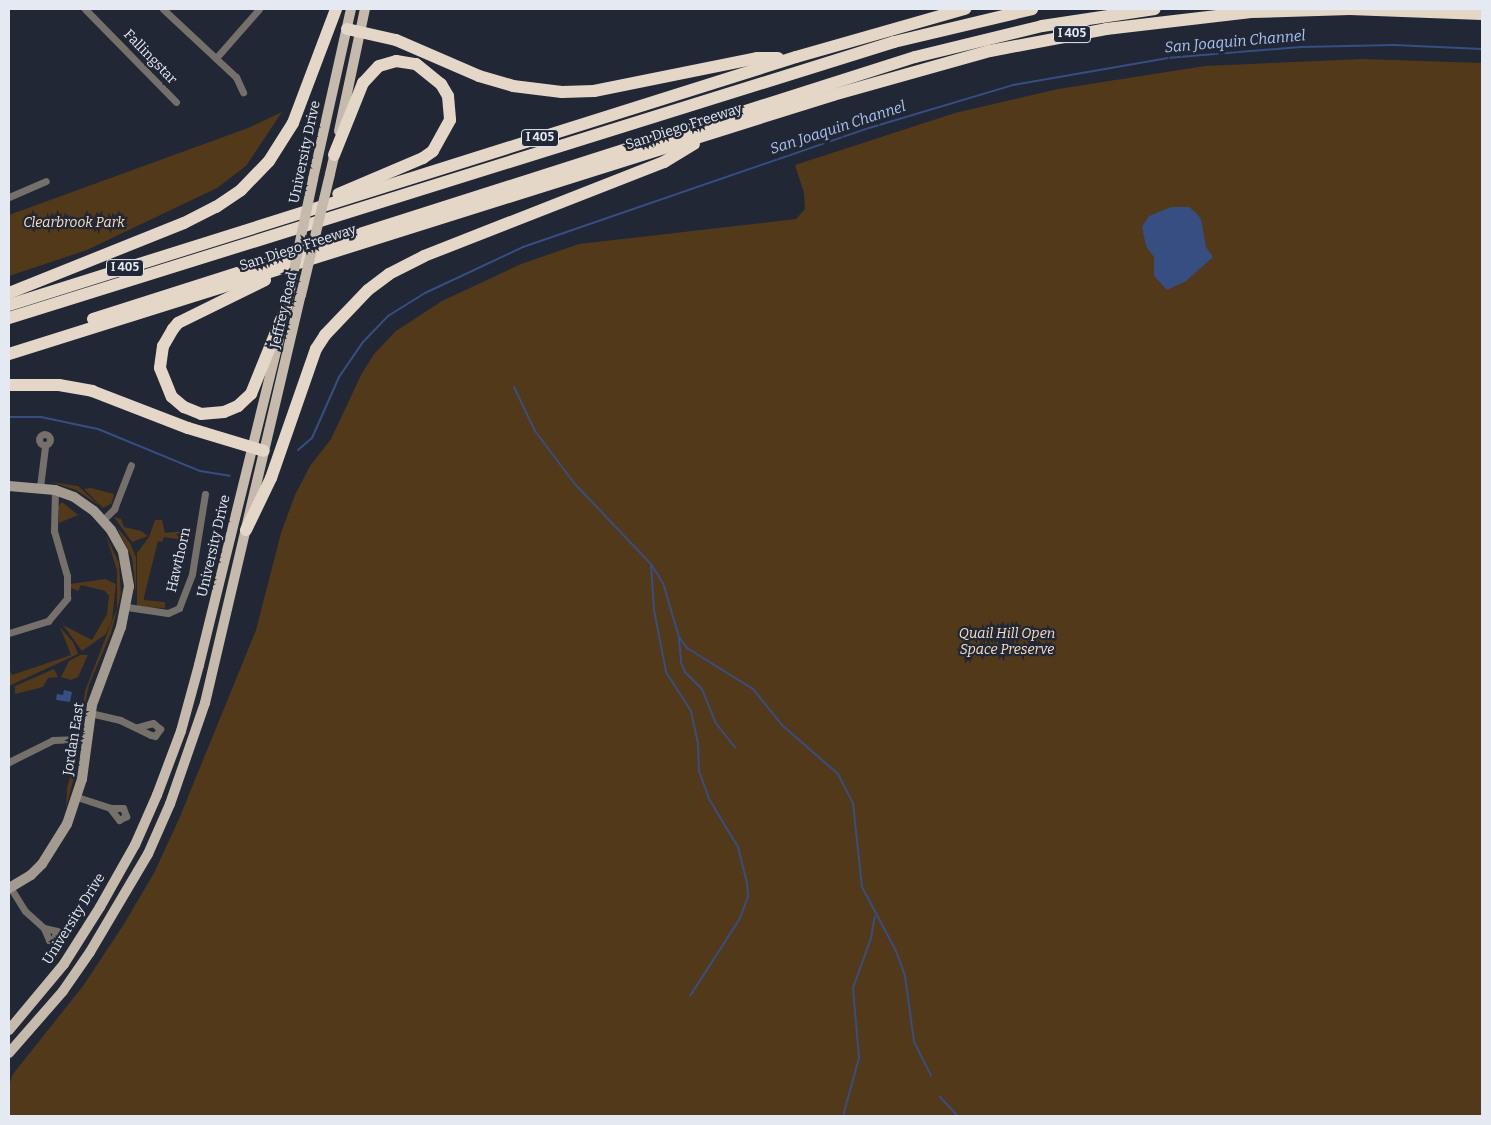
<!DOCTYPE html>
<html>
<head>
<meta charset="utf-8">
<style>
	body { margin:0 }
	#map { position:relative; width:1491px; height:1125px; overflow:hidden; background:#212735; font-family:Bitter,serif }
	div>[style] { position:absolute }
	.green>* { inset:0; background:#523919 }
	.water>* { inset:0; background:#374e82 }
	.stream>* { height:2px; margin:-1px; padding:0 1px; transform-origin:1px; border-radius:1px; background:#374e82 }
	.street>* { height:7px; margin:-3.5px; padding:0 3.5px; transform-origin:3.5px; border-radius:3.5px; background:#76706a }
	.street>.ring { margin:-3.5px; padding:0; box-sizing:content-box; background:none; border:7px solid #76706a; border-radius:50% }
	.secondary>* { height:10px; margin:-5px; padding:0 5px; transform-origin:5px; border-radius:5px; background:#a39a90 }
	.primary>* { height:10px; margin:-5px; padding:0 5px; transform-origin:5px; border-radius:5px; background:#c6baad }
	.highway>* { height:12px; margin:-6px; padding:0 6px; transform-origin:6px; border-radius:6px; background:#e5d7c7 }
	.primary-bridge>* { height:10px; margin:-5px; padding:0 5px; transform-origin:5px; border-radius:5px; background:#c6baad }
	span { translate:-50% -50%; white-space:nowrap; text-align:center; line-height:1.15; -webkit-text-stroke:4.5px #212735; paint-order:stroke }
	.shield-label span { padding:1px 4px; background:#212735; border:1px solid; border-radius:4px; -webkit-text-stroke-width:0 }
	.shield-label { font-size:12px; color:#e4e9f2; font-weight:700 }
	.street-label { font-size:14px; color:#e4e9f2 }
	.park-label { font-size:14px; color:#f9dfc1; font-style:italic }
	.water-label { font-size:15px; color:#acc3f3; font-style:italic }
	.frame { position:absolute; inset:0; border:10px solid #e4e9f2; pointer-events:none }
</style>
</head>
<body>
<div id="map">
	<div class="green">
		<div style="clip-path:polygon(1363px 59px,1482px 63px,1482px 1116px,9px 1116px,9px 1085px,13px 1074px,83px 986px,124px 924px,154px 873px,179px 819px,256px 630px,281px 533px,295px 495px,310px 466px,331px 439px,361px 375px,374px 354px,396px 331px,442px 301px,521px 264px,579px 244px,796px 219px,805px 209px,804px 193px,795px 165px,955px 113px,1058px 89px,1205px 66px)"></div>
		<div style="clip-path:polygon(282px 112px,246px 166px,217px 188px,87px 250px,9px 276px,9px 215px,248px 128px)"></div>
		<div style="clip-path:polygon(51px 482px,78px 486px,100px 506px,76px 490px)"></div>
		<div style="clip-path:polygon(91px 488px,114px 494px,112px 503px,103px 508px,84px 489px)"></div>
		<div style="clip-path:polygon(62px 502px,78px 515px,59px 523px,59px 510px,56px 509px)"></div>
		<div style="clip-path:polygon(114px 517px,121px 519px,124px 527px,141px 531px,148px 536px,132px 542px)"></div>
		<div style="clip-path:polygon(155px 520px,162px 520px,165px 533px,184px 531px,182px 543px,177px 539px,164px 537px,162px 542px,158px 541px,144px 597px,144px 600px,165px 602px,165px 608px,137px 607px,137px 553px,149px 537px)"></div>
		<div style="clip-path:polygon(116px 526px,130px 543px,136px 557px,136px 593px,132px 558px)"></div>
		<div style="clip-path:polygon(106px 535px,119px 563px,121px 594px,111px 633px,89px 685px,80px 726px,85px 691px,117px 608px,117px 571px)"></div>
		<div style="clip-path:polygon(105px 579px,116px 584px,112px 620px,106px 634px,82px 651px,63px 625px,92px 640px,107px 614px,109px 596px,105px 591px,81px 585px,78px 591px,71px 588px,71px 584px)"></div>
		<div style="clip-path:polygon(60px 627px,73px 642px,78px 654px,9px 686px,9px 669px,12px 675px,71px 655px)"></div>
		<div style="clip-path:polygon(80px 655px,88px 655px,78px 677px,71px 680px,61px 677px,69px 661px)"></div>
		<div style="clip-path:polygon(54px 669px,58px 677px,48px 678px,43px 687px,15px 694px,15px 686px)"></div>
		<div style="clip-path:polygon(78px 750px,73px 781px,66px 808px,67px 788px)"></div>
	</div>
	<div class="water">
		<div style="clip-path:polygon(1171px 207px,1189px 207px,1195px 212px,1201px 219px,1206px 247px,1213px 257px,1186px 281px,1167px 290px,1154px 276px,1154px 257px,1146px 246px,1142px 227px,1149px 216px)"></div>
		<div style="clip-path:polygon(64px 690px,72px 692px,70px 702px,56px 700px,57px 694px,63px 695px)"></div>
	</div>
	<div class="stream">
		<div style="left:514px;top:387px;width:49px;rotate:64.5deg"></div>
		<div style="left:535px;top:431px;width:65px;rotate:53.1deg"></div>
		<div style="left:574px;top:483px;width:112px;rotate:46.5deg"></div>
		<div style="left:651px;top:564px;width:22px;rotate:58deg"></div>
		<div style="left:663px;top:583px;width:56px;rotate:73.5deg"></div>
		<div style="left:679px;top:637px;width:14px;rotate:54deg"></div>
		<div style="left:687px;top:648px;width:78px;rotate:31.8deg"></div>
		<div style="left:753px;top:689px;width:48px;rotate:51deg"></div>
		<div style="left:783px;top:726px;width:73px;rotate:41.1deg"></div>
		<div style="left:838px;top:774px;width:33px;rotate:63deg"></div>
		<div style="left:853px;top:803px;width:84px;rotate:83.9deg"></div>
		<div style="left:862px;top:887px;width:72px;rotate:62deg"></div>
		<div style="left:896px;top:951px;width:27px;rotate:70deg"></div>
		<div style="left:905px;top:976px;width:67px;rotate:82.2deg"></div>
		<div style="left:914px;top:1042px;width:38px;rotate:63deg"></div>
		<div style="left:9px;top:417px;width:32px"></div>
		<div style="left:41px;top:417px;width:58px;rotate:11.9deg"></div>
		<div style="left:98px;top:429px;width:110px;rotate:22.4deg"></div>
		<div style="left:200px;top:471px;width:30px;rotate:9deg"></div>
		<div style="left:298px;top:450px;width:18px;rotate:-41deg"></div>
		<div style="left:312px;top:438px;width:67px;rotate:-66.1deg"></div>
		<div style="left:339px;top:377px;width:42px;rotate:-55.6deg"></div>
		<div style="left:363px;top:342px;width:36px;rotate:-46deg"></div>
		<div style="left:388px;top:316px;width:44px;rotate:-31.9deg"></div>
		<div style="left:425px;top:293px;width:108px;rotate:-25.1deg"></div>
		<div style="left:523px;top:247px;width:366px;rotate:-19deg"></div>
		<div style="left:869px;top:128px;width:150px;rotate:-16.6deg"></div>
		<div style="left:1013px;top:85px;width:156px;rotate:-9.9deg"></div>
		<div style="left:1167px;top:58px;width:134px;rotate:-4.7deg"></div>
		<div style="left:1301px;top:47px;width:93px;rotate:-1.2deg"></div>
		<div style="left:1394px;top:45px;width:88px;rotate:2.6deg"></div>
		<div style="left:651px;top:565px;width:45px;rotate:86.2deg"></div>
		<div style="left:654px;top:610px;width:63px;rotate:79deg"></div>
		<div style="left:666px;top:672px;width:46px;rotate:57.3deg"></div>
		<div style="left:691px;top:711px;width:34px;rotate:78deg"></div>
		<div style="left:698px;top:744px;width:27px;rotate:88deg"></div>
		<div style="left:699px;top:771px;width:30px;rotate:70deg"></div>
		<div style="left:709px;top:799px;width:56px;rotate:58.9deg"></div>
		<div style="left:738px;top:847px;width:37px;rotate:76deg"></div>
		<div style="left:747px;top:883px;width:14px;rotate:86deg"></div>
		<div style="left:748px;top:897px;width:25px;rotate:111deg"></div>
		<div style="left:739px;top:920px;width:90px;rotate:122.8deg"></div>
		<div style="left:679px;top:638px;width:25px;rotate:85deg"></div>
		<div style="left:681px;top:663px;width:10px;rotate:66deg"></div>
		<div style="left:685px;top:672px;width:24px;rotate:45deg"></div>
		<div style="left:702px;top:689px;width:35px;rotate:68deg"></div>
		<div style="left:715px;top:722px;width:33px;rotate:52deg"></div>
		<div style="left:940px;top:1097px;width:26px;rotate:47deg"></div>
		<div style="left:843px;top:1116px;width:60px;rotate:-74.6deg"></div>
		<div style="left:859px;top:1058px;width:70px;rotate:-94.9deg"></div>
		<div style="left:853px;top:988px;width:53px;rotate:-70.2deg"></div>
		<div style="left:871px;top:938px;width:22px;rotate:-80deg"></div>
	</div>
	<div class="street">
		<div style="left:85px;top:9px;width:130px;rotate:45.6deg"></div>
		<div style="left:163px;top:9px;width:100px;rotate:43deg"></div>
		<div style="left:236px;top:77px;width:17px;rotate:65deg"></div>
		<div style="left:216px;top:58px;width:65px;rotate:-48.7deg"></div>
		<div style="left:9px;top:197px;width:40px;rotate:-23.4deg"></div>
		<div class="ring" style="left:39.5px;top:434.5px;width:4px;height:4px"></div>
		<div style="left:40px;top:487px;width:40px;rotate:-82.9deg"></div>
		<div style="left:103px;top:520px;width:16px;rotate:-45deg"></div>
		<div style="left:114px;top:509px;width:47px;rotate:-68.9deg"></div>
		<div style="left:127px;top:607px;width:41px;rotate:8.3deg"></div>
		<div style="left:168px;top:613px;width:12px;rotate:-24deg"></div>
		<div style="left:179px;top:608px;width:36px;rotate:-69deg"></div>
		<div style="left:192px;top:574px;width:81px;rotate:-80.8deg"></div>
		<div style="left:9px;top:633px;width:41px;rotate:-17.1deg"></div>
		<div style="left:48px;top:621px;width:30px;rotate:-50deg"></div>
		<div style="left:67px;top:598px;width:22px;rotate:-90deg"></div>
		<div style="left:67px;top:576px;width:47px;rotate:-106.1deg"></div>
		<div style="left:54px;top:531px;width:41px;rotate:-88.6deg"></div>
		<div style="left:90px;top:713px;width:31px;rotate:13deg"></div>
		<div style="left:120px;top:720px;width:34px;rotate:26deg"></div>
		<div style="left:151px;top:735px;width:4px;rotate:14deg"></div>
		<div style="left:155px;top:736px;width:9px;rotate:-54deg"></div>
		<div style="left:160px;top:729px;width:9px;rotate:-139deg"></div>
		<div style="left:153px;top:723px;width:16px;rotate:165deg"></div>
		<div style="left:9px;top:762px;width:49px;rotate:-26.6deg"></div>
		<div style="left:53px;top:740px;width:33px;rotate:-2deg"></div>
		<div style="left:77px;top:797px;width:35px;rotate:18deg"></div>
		<div style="left:110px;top:808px;width:13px"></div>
		<div style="left:123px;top:808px;width:9px;rotate:69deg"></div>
		<div style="left:126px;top:816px;width:8px;rotate:150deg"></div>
		<div style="left:119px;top:820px;width:15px;rotate:-127deg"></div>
		<div style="left:10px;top:887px;width:28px;rotate:58deg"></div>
		<div style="left:25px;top:911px;width:25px;rotate:42deg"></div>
		<div style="left:44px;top:928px;width:13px;rotate:13deg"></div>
		<div style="left:57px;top:931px;width:10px;rotate:114deg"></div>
		<div style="left:53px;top:940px;width:4px;rotate:180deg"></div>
		<div style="left:49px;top:940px;width:13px;rotate:-113deg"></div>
	</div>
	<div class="secondary">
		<div style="left:9px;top:486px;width:46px;rotate:5deg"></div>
		<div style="left:55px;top:490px;width:20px;rotate:20deg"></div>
		<div style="left:74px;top:497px;width:24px;rotate:35deg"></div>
		<div style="left:94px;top:511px;width:25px;rotate:48deg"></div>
		<div style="left:111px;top:530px;width:25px;rotate:61deg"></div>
		<div style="left:123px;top:552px;width:35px;rotate:80deg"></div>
		<div style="left:129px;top:586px;width:42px;rotate:101deg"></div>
		<div style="left:121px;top:627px;width:83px;rotate:110.4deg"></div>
		<div style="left:92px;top:705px;width:75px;rotate:97.7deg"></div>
		<div style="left:82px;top:779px;width:47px;rotate:108.4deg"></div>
		<div style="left:67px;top:824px;width:47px;rotate:122deg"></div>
		<div style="left:42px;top:864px;width:16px;rotate:135deg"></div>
		<div style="left:31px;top:875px;width:26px;rotate:149deg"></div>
	</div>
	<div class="primary">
		<div style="left:339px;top:131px;width:125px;rotate:-78deg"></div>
		<div style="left:330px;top:174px;width:27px;rotate:-77deg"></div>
		<div style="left:313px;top:179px;width:174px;rotate:-77.4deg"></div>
		<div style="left:9px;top:1030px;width:86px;rotate:-50.2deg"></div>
		<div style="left:64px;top:964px;width:67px;rotate:-57.7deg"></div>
		<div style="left:100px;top:907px;width:71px;rotate:-60.6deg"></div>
		<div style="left:135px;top:845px;width:55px;rotate:-66.3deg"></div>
		<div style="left:157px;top:795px;width:68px;rotate:-69.4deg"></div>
		<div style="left:181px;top:731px;width:68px;rotate:-74.7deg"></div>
		<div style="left:199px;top:665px;width:341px;rotate:-76.2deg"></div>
		<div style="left:9px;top:1053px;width:82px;rotate:-48.9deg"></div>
		<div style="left:63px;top:991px;width:47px;rotate:-55.3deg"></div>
		<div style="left:90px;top:952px;width:114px;rotate:-59.4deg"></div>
		<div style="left:148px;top:854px;width:55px;rotate:-66.3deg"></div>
		<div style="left:170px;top:804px;width:107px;rotate:-70.9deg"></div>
		<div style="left:205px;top:703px;width:419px;rotate:-76.8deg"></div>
	</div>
	<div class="highway">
		<div style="left:347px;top:29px;width:50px;rotate:12.7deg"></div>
		<div style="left:396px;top:40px;width:90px;rotate:23.4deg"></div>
		<div style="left:479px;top:76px;width:35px;rotate:16deg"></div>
		<div style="left:513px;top:86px;width:49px;rotate:7deg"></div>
		<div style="left:562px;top:92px;width:32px;rotate:-2deg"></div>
		<div style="left:594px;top:91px;width:166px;rotate:-11.4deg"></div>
		<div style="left:757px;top:58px;width:21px"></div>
		<div style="left:334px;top:155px;width:78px;rotate:-68.1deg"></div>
		<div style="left:363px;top:83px;width:23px;rotate:-47deg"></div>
		<div style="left:379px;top:66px;width:18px;rotate:-16deg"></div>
		<div style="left:396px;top:61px;width:20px;rotate:9deg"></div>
		<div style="left:416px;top:64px;width:32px;rotate:39deg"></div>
		<div style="left:441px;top:84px;width:14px;rotate:60deg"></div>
		<div style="left:448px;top:96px;width:24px;rotate:85deg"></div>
		<div style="left:450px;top:120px;width:35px;rotate:119deg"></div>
		<div style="left:433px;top:151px;width:12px;rotate:145deg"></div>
		<div style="left:423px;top:158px;width:92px;rotate:157deg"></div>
		<div style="left:265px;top:280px;width:97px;rotate:153.7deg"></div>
		<div style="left:178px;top:323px;width:8px;rotate:130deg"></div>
		<div style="left:173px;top:329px;width:20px;rotate:120deg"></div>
		<div style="left:163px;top:346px;width:22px;rotate:98deg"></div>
		<div style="left:160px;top:368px;width:31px;rotate:68deg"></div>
		<div style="left:172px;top:397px;width:16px;rotate:40deg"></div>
		<div style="left:184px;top:407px;width:18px;rotate:22deg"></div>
		<div style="left:201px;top:414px;width:23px;rotate:-5deg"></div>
		<div style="left:224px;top:412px;width:15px;rotate:-23deg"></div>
		<div style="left:238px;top:406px;width:18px;rotate:-43deg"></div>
		<div style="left:251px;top:394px;width:96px;rotate:-68deg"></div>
		<div style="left:9px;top:293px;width:188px;rotate:-21.8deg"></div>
		<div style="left:184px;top:223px;width:36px;rotate:-27deg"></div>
		<div style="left:216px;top:207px;width:30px;rotate:-34deg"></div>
		<div style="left:241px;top:190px;width:40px;rotate:-46deg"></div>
		<div style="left:269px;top:161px;width:45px;rotate:-57.7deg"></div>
		<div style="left:293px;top:123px;width:122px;rotate:-69.3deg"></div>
		<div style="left:9px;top:305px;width:825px;rotate:-17.49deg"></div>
		<div style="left:796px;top:57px;width:176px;rotate:-15.9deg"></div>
		<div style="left:9px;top:318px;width:927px;rotate:-17.32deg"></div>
		<div style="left:894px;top:42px;width:142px;rotate:-13.4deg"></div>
		<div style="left:93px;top:319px;width:863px;rotate:-17.68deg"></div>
		<div style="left:915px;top:57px;width:131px;rotate:-13.7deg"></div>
		<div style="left:1042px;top:26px;width:114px;rotate:-8.6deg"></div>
		<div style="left:9px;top:354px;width:864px;rotate:-17.45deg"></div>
		<div style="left:833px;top:95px;width:163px;rotate:-15.7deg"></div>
		<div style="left:990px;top:51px;width:118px;rotate:-10.7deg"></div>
		<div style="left:1106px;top:29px;width:146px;rotate:-6.7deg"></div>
		<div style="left:1251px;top:12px;width:99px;rotate:-1.7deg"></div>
		<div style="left:1350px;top:9px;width:132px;rotate:2.2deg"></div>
		<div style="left:9px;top:385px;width:50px"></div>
		<div style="left:59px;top:385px;width:34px;rotate:10deg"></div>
		<div style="left:92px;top:391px;width:103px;rotate:21.1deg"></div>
		<div style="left:188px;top:428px;width:79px;rotate:16.8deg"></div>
		<div style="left:246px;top:530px;width:58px;rotate:-64.3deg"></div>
		<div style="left:271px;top:478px;width:137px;rotate:-70.8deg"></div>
		<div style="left:316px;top:349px;width:17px;rotate:-57deg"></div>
		<div style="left:325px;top:335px;width:62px;rotate:-46.3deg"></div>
		<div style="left:368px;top:290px;width:26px;rotate:-37deg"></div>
		<div style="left:389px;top:274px;width:39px;rotate:-27deg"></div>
		<div style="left:424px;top:256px;width:258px;rotate:-21.4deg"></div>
		<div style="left:664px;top:162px;width:35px;rotate:-31deg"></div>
	</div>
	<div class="primary-bridge">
		<div style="left:301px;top:295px;width:124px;rotate:-76.5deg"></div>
		<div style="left:288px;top:299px;width:123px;rotate:-78.2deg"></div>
	</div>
	<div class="shield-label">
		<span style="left:1072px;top:34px">I 405</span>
		<span style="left:540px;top:138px">I 405</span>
		<span style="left:125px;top:268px">I 405</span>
	</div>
	<div class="street-label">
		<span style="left:150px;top:57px;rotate:46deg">Fallingstar</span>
		<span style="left:684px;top:127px;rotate:-18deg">San Diego Freeway</span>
		<span style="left:305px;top:152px;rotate:-78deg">University Drive</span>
		<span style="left:298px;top:248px;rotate:-18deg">San Diego Freeway</span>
		<span style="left:284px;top:310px;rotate:-77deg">Jeffrey Road</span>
		<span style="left:214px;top:546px;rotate:-77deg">University Drive</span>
		<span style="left:179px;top:560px;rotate:-77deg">Hawthorn</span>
		<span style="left:74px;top:739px;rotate:-81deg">Jordan East</span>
		<span style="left:74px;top:919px;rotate:-58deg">University Drive</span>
	</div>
	<div class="park-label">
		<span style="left:74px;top:223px">Clearbrook Park</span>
		<span style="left:1007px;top:642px">Quail Hill Open<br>Space Preserve</span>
	</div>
	<div class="water-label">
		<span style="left:1235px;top:42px;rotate:-5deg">San Joaquin Channel</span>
		<span style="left:838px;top:128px;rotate:-18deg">San Joaquin Channel</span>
	</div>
	<div class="frame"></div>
</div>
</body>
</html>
